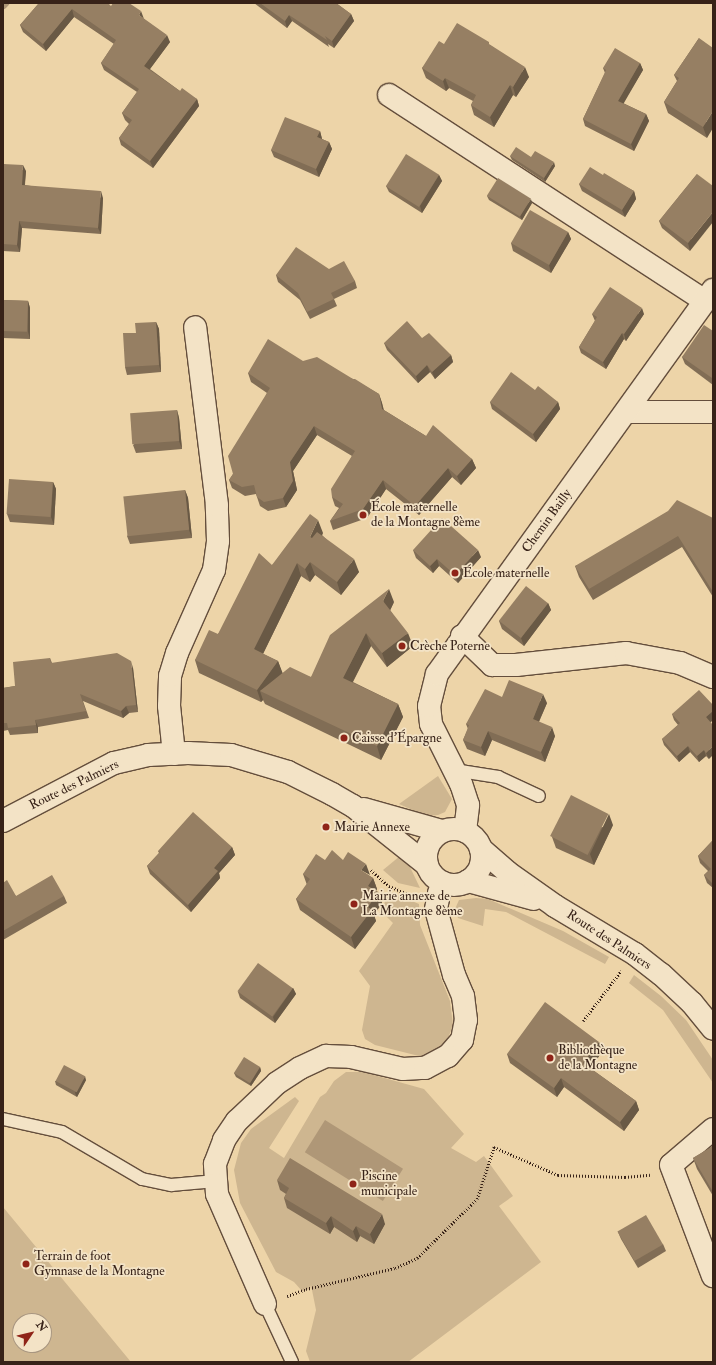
<!DOCTYPE html>
<html>
<head>
<meta charset="utf-8">
<style>
	body { margin:0 }
	#map { position:relative; width:716px; height:1365px; overflow:hidden; background:#edd4a8; font-family:"IM FELL Double Pica",serif }
	div>[style] { position:absolute }
	.green>* { inset:0; background:#ceb690 }
	.water>* { inset:0; background:#af9777; transform-origin:0 0 }
	.stream>* { height:7px; margin:-3.5px; padding:0 3.5px; transform-origin:3.5px; border-radius:3.5px; background:#af9777 }
	.path>* { height:2.5px; margin-top:-1.25px; transform-origin:0; background:repeating-linear-gradient(90deg,#372218 0 1px,transparent 0 3px) }
	.roads { filter:drop-shadow(1px 0 #644e3c) drop-shadow(-1px 0 #644e3c) drop-shadow(0 1px #644e3c) drop-shadow(0 -1px #644e3c) }
	.lane>* { height:12px; margin:-6px; padding:0 6px; transform-origin:6px; border-radius:6px; background:#f3e3c6 }
	.street>* { height:22px; margin:-11px; padding:0 11px; transform-origin:11px; border-radius:11px; background:#f3e3c6 }
	.secondary>* { height:22px; margin:-11px; padding:0 11px; transform-origin:11px; border-radius:11px; background:#f3e3c6 }
	.secondary>.ring { margin:-11px; padding:0; box-sizing:content-box; background:none; border:22px solid #f3e3c6; border-radius:50% }
	.wall>* { inset:0; background:#816d55 }
	.shaded-wall>* { inset:0; background:#695945 }
	.building>* { inset:0; background:#967f63; transform-origin:0 0 }
	.dots>* { width:11px; height:11px; translate:-50% -50%; box-sizing:border-box; border:2px solid #f3e3c6; border-radius:50% }
	span { translate:-50% -50%; white-space:nowrap; text-align:center; line-height:1.15; -webkit-text-stroke:3.5px #f3e3c6; paint-order:stroke }
	.poi-label { font-size:13px; color:#372218 }
	.left { translate:0 -50%; text-align:left }
	.street-label { font-size:13px; color:#372218 }
	.frame { position:absolute; inset:0; border:4px solid #372218; pointer-events:none }
	.north { position:absolute; left:12px; top:1313px; width:40px; height:40px; box-sizing:border-box; background:#f3e3c6; border:1px solid #a89680; border-radius:50%; rotate:55deg; font-size:11px; font-weight:700; line-height:16px; text-align:center; color:#372218 }
	.north::after { content:''; display:block; margin:auto; width:14px; height:18px; background:#8f2418; clip-path:polygon(50% 0,100% 100%,50% 72%,0 100%) }
</style>
</head>
<body>
<div id="map">
	<div class="green">
		<div style="clip-path:polygon(438px 776px,452px 799px,445px 812px,438px 815px,426px 816px,399px 804px)"></div>
		<div style="clip-path:polygon(400px 856px,410px 867px,420px 888px,398px 883px,383px 870px)"></div>
		<div style="clip-path:polygon(388px 891px,419px 904px,420px 925px,450px 1001px,453px 1025px,447px 1041px,437px 1050px,423px 1057px,375px 1045px,365px 1039px,362px 1030px,370px 986px,359px 971px,393px 923px,382px 912px)"></div>
		<div style="clip-path:polygon(476px 898px,488px 899px,563px 931px,609px 957px,605px 964px,506px 912px,485px 909px,483px 926px,458px 918px,455px 909px,459px 900px)"></div>
		<div style="clip-path:polygon(634px 975px,661px 996px,686px 1020px,713px 1060px,713px 1083px,663px 1010px,629px 983px)"></div>
		<div style="clip-path:polygon(346px 1072px,363px 1072px,424px 1089px,464px 1134px,451px 1148px,476px 1162px,484px 1156px,513px 1196px,499px 1206px,541px 1262px,408px 1362px,310px 1362px,306px 1351px,316px 1310px,311px 1285px,310px 1289px,302px 1291px,294px 1282px,276px 1272px,240px 1203px,234px 1170px,241px 1143px,251px 1129px,295px 1097px,299px 1101px,269px 1148px,284px 1158px,320px 1097px,326px 1093px,334px 1081px)"></div>
		<div style="clip-path:polygon(evenodd,3px 1207px,131px 1362px,3px 1362px,3px 1207px,20px 1321px,44px 1321px,44px 1345px,20px 1345px,20px 1321px)"></div>
	</div>
	<div class="water">
		<div style="left:325px;top:1120px;width:92px;height:38px;rotate:32deg"></div>
	</div>
	<div class="stream">
		<div style="left:3px;top:5px;width:3px;rotate:-45deg"></div>
	</div>
	<div class="path">
		<div style="left:371px;top:870px;width:24px;rotate:42deg"></div>
		<div style="left:389px;top:886px;width:28px;rotate:23deg"></div>
		<div style="left:583px;top:1021px;width:63px;rotate:-52.8deg"></div>
		<div style="left:287px;top:1296px;width:20px;rotate:-20deg"></div>
		<div style="left:306px;top:1289px;width:91px;rotate:-13.3deg"></div>
		<div style="left:395px;top:1268px;width:24px;rotate:-24deg"></div>
		<div style="left:417px;top:1258px;width:84px;rotate:-44.5deg"></div>
		<div style="left:477px;top:1199px;width:55px;rotate:-71.9deg"></div>
		<div style="left:494px;top:1147px;width:70px;rotate:23.6deg"></div>
		<div style="left:558px;top:1175px;width:67px;rotate:1.7deg"></div>
		<div style="left:625px;top:1177px;width:25px;rotate:-5deg"></div>
	</div>
	<div class="roads">
		<div class="lane">
			<div style="left:454px;top:770px;width:45px;rotate:9deg"></div>
			<div style="left:498px;top:777px;width:45px;rotate:24.9deg"></div>
			<div style="left:3px;top:1119px;width:60px;rotate:12.4deg"></div>
			<div style="left:62px;top:1132px;width:93px;rotate:30.4deg"></div>
			<div style="left:142px;top:1179px;width:30px;rotate:12deg"></div>
			<div style="left:171px;top:1185px;width:45px;rotate:-5.1deg"></div>
			<div style="left:265px;top:1304px;width:64px;rotate:65deg"></div>
		</div>
		<div class="street">
			<div style="left:389px;top:95px;width:377px;rotate:33.1deg"></div>
			<div style="left:626px;top:412px;width:87px"></div>
			<div style="left:462px;top:636px;width:42px;rotate:44deg"></div>
			<div style="left:492px;top:665px;width:24px"></div>
			<div style="left:516px;top:665px;width:111px;rotate:-6.2deg"></div>
			<div style="left:626px;top:653px;width:55px;rotate:10.5deg"></div>
			<div style="left:680px;top:663px;width:36px;rotate:23deg"></div>
			<div style="left:174px;top:754px;width:48px;rotate:-95.9deg"></div>
			<div style="left:169px;top:706px;width:30px;rotate:-88deg"></div>
			<div style="left:170px;top:676px;width:24px;rotate:-73deg"></div>
			<div style="left:177px;top:653px;width:91px;rotate:-66deg"></div>
			<div style="left:214px;top:570px;width:29px;rotate:-82deg"></div>
			<div style="left:218px;top:541px;width:36px;rotate:-92deg"></div>
			<div style="left:217px;top:505px;width:179px;rotate:-97deg"></div>
			<div style="left:713px;top:1129px;width:55px;rotate:139.4deg"></div>
			<div style="left:671px;top:1165px;width:119px;rotate:69.3deg"></div>
			<div style="left:265px;top:1304px;width:120px;rotate:-113.6deg"></div>
			<div style="left:217px;top:1194px;width:30px;rotate:-94deg"></div>
			<div style="left:215px;top:1164px;width:26px;rotate:-69deg"></div>
			<div style="left:224px;top:1140px;width:23px;rotate:-56deg"></div>
			<div style="left:237px;top:1121px;width:55px;rotate:-43.5deg"></div>
			<div style="left:277px;top:1083px;width:27px;rotate:-33deg"></div>
			<div style="left:300px;top:1068px;width:29px;rotate:-25deg"></div>
			<div style="left:326px;top:1056px;width:25px;rotate:2deg"></div>
			<div style="left:351px;top:1057px;width:53px;rotate:13deg"></div>
			<div style="left:403px;top:1069px;width:22px;rotate:-3deg"></div>
			<div style="left:425px;top:1068px;width:26px;rotate:-28deg"></div>
			<div style="left:448px;top:1056px;width:21px;rotate:-49deg"></div>
			<div style="left:462px;top:1040px;width:20px;rotate:-79deg"></div>
			<div style="left:466px;top:1020px;width:24px;rotate:-97deg"></div>
			<div style="left:463px;top:996px;width:23px;rotate:-113deg"></div>
			<div style="left:454px;top:975px;width:68px;rotate:-105.3deg"></div>
			<div style="left:436px;top:909px;width:16px;rotate:-79deg"></div>
			<div style="left:439px;top:893px;width:11px;rotate:-68deg"></div>
		</div>
		<div class="secondary">
			<div style="left:364px;top:809px;width:81px;rotate:15.8deg"></div>
			<div style="left:3px;top:821px;width:125px;rotate:-27.6deg"></div>
			<div style="left:114px;top:763px;width:35px;rotate:-13deg"></div>
			<div style="left:148px;top:755px;width:40px;rotate:-2.9deg"></div>
			<div style="left:188px;top:753px;width:43px;rotate:2.7deg"></div>
			<div style="left:231px;top:755px;width:59px;rotate:16.6deg"></div>
			<div style="left:288px;top:772px;width:49px;rotate:26.6deg"></div>
			<div style="left:332px;top:794px;width:24px;rotate:30deg"></div>
			<div style="left:353px;top:806px;width:93px;rotate:38.5deg"></div>
			<div class="ring" style="left:426px;top:829px;width:34px;height:34px"></div>
			<div style="left:465px;top:831px;width:26px;rotate:-83deg"></div>
			<div style="left:468px;top:805px;width:22px;rotate:-108deg"></div>
			<div style="left:461px;top:784px;width:67px;rotate:-116.6deg"></div>
			<div style="left:431px;top:724px;width:18px;rotate:-96deg"></div>
			<div style="left:429px;top:706px;width:33px;rotate:-76deg"></div>
			<div style="left:437px;top:674px;width:473px;rotate:-54.3deg"></div>
			<div style="left:481px;top:849px;width:35px;rotate:41deg"></div>
			<div style="left:507px;top:872px;width:59px;rotate:35.3deg"></div>
			<div style="left:555px;top:906px;width:93px;rotate:31deg"></div>
			<div style="left:635px;top:954px;width:33px;rotate:38deg"></div>
			<div style="left:661px;top:974px;width:42px;rotate:43.1deg"></div>
			<div style="left:692px;top:1003px;width:33px;rotate:51deg"></div>
			<div style="left:468px;top:881px;width:68px;rotate:15.3deg"></div>
		</div>
	</div>
	<div class="wall">
		<div style="clip-path:polygon(39px 3px,111px 6px,144px 19px,170px 42px,150px 69px,180px 91px,197px 99px,199px 106px,153px 168px,121px 145px,119px 138px,129px 124px,125px 120px,122px 113px,137px 92px,104px 70px,101px 63px,114px 44px,74px 17px,46px 51px,23px 32px,20px 25px)"></div>
		<div style="clip-path:polygon(254px 3px,336px 3px,351px 14px,354px 21px,334px 48px,328px 44px,329px 47px,292px 21px,287px 28px)"></div>
		<div style="clip-path:polygon(699px 38px,707px 138px,668px 113px,664px 102px,677px 81px,674px 75px)"></div>
		<div style="clip-path:polygon(444px 44px,490px 45px,529px 77px,516px 97px,513px 95px,494px 127px,474px 115px,471px 105px,473px 101px,449px 88px,446px 91px,426px 78px,422px 68px)"></div>
		<div style="clip-path:polygon(640px 63px,643px 70px,623px 103px,646px 114px,649px 121px,634px 151px,585px 126px,583px 119px,605px 73px,603px 68px)"></div>
		<div style="clip-path:polygon(320px 131px,322px 139px,329px 142px,332px 149px,319px 177px,274px 157px,271px 150px)"></div>
		<div style="clip-path:polygon(510px 156px,531px 157px,555px 166px,545px 182px,512px 160px)"></div>
		<div style="clip-path:polygon(3px 164px,26px 171px,25px 185px,103px 198px,101px 234px,22px 228px,20px 252px,3px 251px)"></div>
		<div style="clip-path:polygon(697px 174px,690px 251px,662px 228px,659px 221px)"></div>
		<div style="clip-path:polygon(439px 175px,442px 181px,422px 213px,389px 192px,386px 186px)"></div>
		<div style="clip-path:polygon(603px 175px,634px 191px,636px 199px,625px 217px,582px 191px,579px 184px)"></div>
		<div style="clip-path:polygon(487px 196px,532px 203px,522px 220px,489px 200px)"></div>
		<div style="clip-path:polygon(568px 232px,571px 239px,551px 273px,513px 251px,511px 243px)"></div>
		<div style="clip-path:polygon(329px 269px,355px 281px,357px 288px,334px 299px,337px 306px,310px 319px,300px 300px,278px 282px,276px 275px)"></div>
		<div style="clip-path:polygon(3px 300px,28px 301px,30px 308px,30px 339px,3px 338px)"></div>
		<div style="clip-path:polygon(592px 314px,644px 314px,626px 341px,624px 339px,606px 369px,581px 353px,579px 347px,595px 321px)"></div>
		<div style="clip-path:polygon(156px 322px,159px 329px,161px 372px,127px 375px,125px 367px,136px 333px)"></div>
		<div style="clip-path:polygon(713px 331px,713px 385px,685px 364px,682px 357px)"></div>
		<div style="clip-path:polygon(422px 338px,451px 355px,453px 362px,435px 379px,430px 372px,418px 383px,387px 350px,384px 343px)"></div>
		<div style="clip-path:polygon(303px 361px,353px 379px,379px 394px,382px 403px,384px 410px,426px 436px,472px 459px,476px 468px,461px 485px,452px 477px,419px 515px,386px 489px,367px 518px,333px 530px,330px 521px,339px 508px,335px 506px,332px 497px,352px 456px,317px 435px,293px 471px,297px 490px,286px 507px,268px 511px,260px 506px,256px 494px,245px 496px,232px 488px,229px 480px,233px 474px,267px 393px,251px 382px,248px 373px)"></div>
		<div style="clip-path:polygon(535px 390px,558px 402px,560px 409px,536px 442px,492px 409px,490px 402px)"></div>
		<div style="clip-path:polygon(177px 410px,179px 418px,182px 449px,136px 453px,133px 445px)"></div>
		<div style="clip-path:polygon(53px 482px,56px 489px,54px 525px,10px 522px,7px 514px)"></div>
		<div style="clip-path:polygon(185px 490px,188px 498px,192px 538px,130px 544px,127px 536px)"></div>
		<div style="clip-path:polygon(713px 518px,713px 597px,682px 547px,593px 600px,579px 577px,575px 566px)"></div>
		<div style="clip-path:polygon(323px 533px,322px 535px,359px 572px,341px 595px,315px 575px,310px 582px,301px 576px,263px 654px,278px 661px,282px 673px,311px 677px,394px 602px,390px 610px,413px 646px,387px 667px,371px 646px,353px 682px,398px 704px,403px 717px,381px 760px,265px 704px,263px 700px,261px 702px,199px 673px,195px 660px,218px 634px,272px 565px)"></div>
		<div style="clip-path:polygon(413px 550px,481px 557px,458px 583px,439px 566px,433px 573px,416px 558px)"></div>
		<div style="clip-path:polygon(548px 603px,551px 610px,524px 646px,502px 629px,499px 621px)"></div>
		<div style="clip-path:polygon(50px 658px,52px 663px,133px 668px,138px 712px,129px 713px,123px 718px,83px 701px,89px 718px,38px 727px,38px 733px,10px 735px,8px 730px,3px 731px,3px 688px,15px 686px)"></div>
		<div style="clip-path:polygon(502px 697px,547px 703px,539px 722px,555px 736px,545px 762px,492px 740px,485px 756px,467px 749px,463px 740px,468px 729px,466px 724px)"></div>
		<div style="clip-path:polygon(713px 705px,713px 720px,710px 722px,709px 759px,706px 756px,699px 762px,690px 752px,679px 762px,664px 745px,662px 739px,678px 725px,674px 720px,672px 714px)"></div>
		<div style="clip-path:polygon(613px 825px,594px 865px,556px 848px,552px 837px)"></div>
		<div style="clip-path:polygon(713px 840px,713px 888px,707px 883px,704px 875px,708px 871px,700px 863px,698px 856px)"></div>
		<div style="clip-path:polygon(232px 847px,235px 855px,219px 873px,220px 878px,191px 912px,150px 874px,147px 866px,159px 853px,158px 851px)"></div>
		<div style="clip-path:polygon(325px 860px,343px 860px,373px 878px,377px 889px,376px 891px,378px 892px,382px 903px,374px 915px,376px 921px,355px 949px,300px 910px,296px 899px,307px 885px,303px 874px)"></div>
		<div style="clip-path:polygon(3px 883px,16px 896px,64px 896px,67px 903px,3px 940px)"></div>
		<div style="clip-path:polygon(293px 988px,296px 994px,275px 1023px,240px 998px,238px 992px)"></div>
		<div style="clip-path:polygon(603px 1051px,590px 1068px,636px 1101px,639px 1110px,624px 1131px,564px 1087px,557px 1097px,510px 1063px,507px 1054px)"></div>
		<div style="clip-path:polygon(260px 1067px,261px 1071px,251px 1086px,236px 1077px,234px 1073px)"></div>
		<div style="clip-path:polygon(86px 1080px,77px 1097px,56px 1085px,55px 1081px)"></div>
		<div style="clip-path:polygon(713px 1146px,713px 1196px,697px 1169px,693px 1158px)"></div>
		<div style="clip-path:polygon(277px 1180px,385px 1224px,374px 1244px,360px 1236px,357px 1242px,334px 1227px,330px 1234px,287px 1208px,284px 1198px,286px 1194px,280px 1190px)"></div>
		<div style="clip-path:polygon(618px 1232px,663px 1244px,666px 1251px,638px 1268px,621px 1239px)"></div>
	</div>
	<div class="shaded-wall">
		<div style="clip-path:polygon(72px 9px,74px 17px,46px 51px,43px 44px)"></div>
		<div style="clip-path:polygon(141px 11px,144px 19px,139px 15px)"></div>
		<div style="clip-path:polygon(351px 14px,354px 21px,334px 48px,332px 41px)"></div>
		<div style="clip-path:polygon(289px 15px,292px 21px,287px 28px,285px 21px)"></div>
		<div style="clip-path:polygon(167px 35px,170px 42px,147px 73px,144px 66px)"></div>
		<div style="clip-path:polygon(640px 63px,643px 70px,621px 108px,618px 101px)"></div>
		<div style="clip-path:polygon(525px 67px,529px 77px,516px 97px,513px 87px)"></div>
		<div style="clip-path:polygon(445px 78px,449px 88px,446px 91px,443px 81px)"></div>
		<div style="clip-path:polygon(510px 85px,513px 95px,494px 127px,490px 117px)"></div>
		<div style="clip-path:polygon(197px 99px,199px 106px,153px 168px,150px 161px)"></div>
		<div style="clip-path:polygon(713px 111px,713px 128px,707px 138px,703px 127px)"></div>
		<div style="clip-path:polygon(646px 114px,649px 121px,634px 151px,631px 144px)"></div>
		<div style="clip-path:polygon(320px 131px,322px 139px,317px 137px)"></div>
		<div style="clip-path:polygon(329px 142px,332px 149px,319px 177px,316px 169px)"></div>
		<div style="clip-path:polygon(554px 162px,555px 166px,545px 182px,544px 178px)"></div>
		<div style="clip-path:polygon(23px 165px,26px 171px,24px 191px,22px 185px)"></div>
		<div style="clip-path:polygon(439px 175px,442px 181px,422px 213px,420px 206px)"></div>
		<div style="clip-path:polygon(101px 191px,103px 198px,101px 234px,98px 228px)"></div>
		<div style="clip-path:polygon(634px 191px,636px 199px,625px 217px,622px 210px)"></div>
		<div style="clip-path:polygon(531px 199px,532px 203px,522px 220px,520px 216px)"></div>
		<div style="clip-path:polygon(713px 212px,713px 222px,690px 251px,688px 243px)"></div>
		<div style="clip-path:polygon(19px 221px,22px 228px,20px 252px,17px 245px)"></div>
		<div style="clip-path:polygon(568px 232px,571px 239px,551px 273px,549px 265px)"></div>
		<div style="clip-path:polygon(28px 301px,30px 308px,30px 339px,28px 332px)"></div>
		<div style="clip-path:polygon(642px 308px,644px 314px,626px 341px,624px 334px)"></div>
		<div style="clip-path:polygon(156px 322px,159px 329px,161px 372px,159px 365px)"></div>
		<div style="clip-path:polygon(622px 333px,624px 339px,606px 369px,603px 362px)"></div>
		<div style="clip-path:polygon(451px 355px,453px 362px,435px 379px,432px 372px)"></div>
		<div style="clip-path:polygon(427px 365px,430px 372px,418px 383px,416px 376px)"></div>
		<div style="clip-path:polygon(379px 394px,382px 403px,385px 418px,382px 409px)"></div>
		<div style="clip-path:polygon(558px 402px,560px 409px,536px 442px,533px 434px)"></div>
		<div style="clip-path:polygon(177px 410px,179px 418px,182px 449px,179px 441px)"></div>
		<div style="clip-path:polygon(314px 426px,317px 435px,293px 471px,297px 490px,286px 507px,283px 498px,290px 462px)"></div>
		<div style="clip-path:polygon(472px 459px,476px 468px,461px 485px,457px 476px)"></div>
		<div style="clip-path:polygon(448px 468px,452px 477px,419px 515px,415px 506px)"></div>
		<div style="clip-path:polygon(383px 480px,386px 489px,367px 518px,363px 509px)"></div>
		<div style="clip-path:polygon(53px 482px,56px 489px,54px 525px,51px 517px)"></div>
		<div style="clip-path:polygon(185px 490px,188px 498px,192px 538px,189px 530px)"></div>
		<div style="clip-path:polygon(318px 520px,323px 533px,315px 550px,310px 537px)"></div>
		<div style="clip-path:polygon(478px 550px,481px 557px,458px 583px,455px 575px)"></div>
		<div style="clip-path:polygon(354px 559px,359px 572px,341px 595px,337px 582px)"></div>
		<div style="clip-path:polygon(437px 559px,439px 566px,433px 573px,430px 566px)"></div>
		<div style="clip-path:polygon(310px 562px,315px 575px,310px 582px,305px 569px)"></div>
		<div style="clip-path:polygon(297px 563px,301px 576px,259px 662px,254px 649px)"></div>
		<div style="clip-path:polygon(389px 589px,394px 602px,388px 615px,383px 601px)"></div>
		<div style="clip-path:polygon(548px 603px,551px 610px,524px 646px,521px 638px)"></div>
		<div style="clip-path:polygon(366px 633px,371px 646px,348px 691px,343px 678px)"></div>
		<div style="clip-path:polygon(408px 633px,413px 646px,387px 667px,382px 653px)"></div>
		<div style="clip-path:polygon(131px 661px,133px 668px,138px 712px,136px 705px)"></div>
		<div style="clip-path:polygon(278px 661px,283px 674px,260px 691px,263px 700px,261px 702px,257px 690px)"></div>
		<div style="clip-path:polygon(543px 694px,547px 703px,536px 728px,533px 719px)"></div>
		<div style="clip-path:polygon(398px 704px,403px 717px,381px 760px,377px 746px)"></div>
		<div style="clip-path:polygon(126px 706px,129px 713px,123px 718px,121px 711px)"></div>
		<div style="clip-path:polygon(713px 711px,713px 720px,709px 724px,706px 717px)"></div>
		<div style="clip-path:polygon(35px 720px,38px 727px,38px 733px,36px 725px)"></div>
		<div style="clip-path:polygon(552px 727px,555px 736px,545px 762px,541px 752px)"></div>
		<div style="clip-path:polygon(488px 731px,492px 740px,485px 756px,481px 747px)"></div>
		<div style="clip-path:polygon(688px 746px,690px 752px,679px 762px,677px 756px)"></div>
		<div style="clip-path:polygon(713px 746px,713px 755px,709px 759px,706px 753px)"></div>
		<div style="clip-path:polygon(704px 750px,706px 756px,699px 762px,697px 756px)"></div>
		<div style="clip-path:polygon(609px 814px,613px 825px,594px 865px,590px 854px)"></div>
		<div style="clip-path:polygon(232px 847px,235px 855px,219px 873px,220px 878px,191px 912px,188px 905px,214px 868px)"></div>
		<div style="clip-path:polygon(366px 864px,370px 875px,361px 870px)"></div>
		<div style="clip-path:polygon(373px 878px,377px 889px,372px 897px,368px 886px)"></div>
		<div style="clip-path:polygon(378px 892px,382px 903px,374px 915px,376px 921px,355px 949px,351px 937px,368px 907px)"></div>
		<div style="clip-path:polygon(293px 988px,296px 994px,275px 1023px,273px 1017px)"></div>
		<div style="clip-path:polygon(599px 1042px,603px 1051px,587px 1072px,583px 1063px)"></div>
		<div style="clip-path:polygon(260px 1067px,261px 1071px,251px 1086px,249px 1082px)"></div>
		<div style="clip-path:polygon(85px 1076px,86px 1080px,77px 1097px,75px 1093px)"></div>
		<div style="clip-path:polygon(561px 1078px,564px 1087px,557px 1097px,554px 1088px)"></div>
		<div style="clip-path:polygon(636px 1101px,639px 1110px,624px 1131px,620px 1122px)"></div>
		<div style="clip-path:polygon(382px 1214px,385px 1224px,374px 1244px,370px 1234px)"></div>
		<div style="clip-path:polygon(331px 1216px,334px 1227px,330px 1234px,326px 1223px)"></div>
		<div style="clip-path:polygon(356px 1226px,360px 1236px,357px 1242px,353px 1231px)"></div>
	</div>
	<div class="building">
		<div style="clip-path:polygon(39px 3px,108px 3px,111px 6px,113px 3px,129px 3px,141px 11px,139px 15px,167px 35px,144px 66px,180px 91px,182px 88px,197px 99px,150px 161px,119px 138px,132px 120px,122px 113px,139px 89px,101px 63px,116px 40px,72px 9px,43px 44px,20px 25px)"></div>
		<div style="clip-path:polygon(260px 3px,336px 3px,351px 14px,332px 41px,325px 36px,327px 40px,289px 15px,285px 21px)"></div>
		<div style="clip-path:polygon(457px 23px,489px 42px,489px 44px,525px 67px,513px 87px,510px 85px,490px 117px,471px 105px,476px 95px,445px 78px,443px 81px,422px 68px,439px 41px,444px 44px)"></div>
		<div style="clip-path:polygon(699px 38px,713px 48px,713px 111px,703px 127px,664px 102px,679px 78px,674px 75px)"></div>
		<div style="clip-path:polygon(615px 48px,640px 63px,618px 101px,646px 114px,631px 144px,583px 119px,606px 70px,603px 68px)"></div>
		<div style="clip-path:polygon(285px 117px,320px 131px,317px 137px,329px 142px,316px 169px,271px 150px)"></div>
		<div style="clip-path:polygon(516px 147px,531px 157px,535px 151px,554px 162px,544px 178px,510px 156px)"></div>
		<div style="left:406px;top:154px;width:39px;height:38px;rotate:32deg"></div>
		<div style="clip-path:polygon(3px 164px,23px 165px,22px 185px,101px 191px,98px 228px,19px 221px,17px 245px,3px 244px)"></div>
		<div style="clip-path:polygon(590px 167px,603px 175px,604px 173px,634px 191px,622px 210px,579px 184px)"></div>
		<div style="clip-path:polygon(697px 174px,713px 186px,713px 212px,688px 243px,659px 221px)"></div>
		<div style="left:498px;top:178px;width:39px;height:21px;rotate:32deg"></div>
		<div style="left:530px;top:210px;width:44px;height:38px;rotate:30deg"></div>
		<div style="clip-path:polygon(296px 247px,329px 269px,344px 261px,355px 281px,331px 293px,334px 299px,307px 312px,298px 293px,276px 275px)"></div>
		<div style="clip-path:polygon(610px 287px,642px 308px,624px 334px,622px 333px,603px 362px,579px 347px,597px 317px,592px 314px)"></div>
		<div style="left:3px;top:300px;width:25px;height:31px;rotate:2deg"></div>
		<div style="clip-path:polygon(407px 321px,422px 338px,429px 333px,451px 355px,432px 372px,427px 365px,416px 376px,384px 343px)"></div>
		<div style="clip-path:polygon(156px 322px,159px 365px,125px 367px,123px 333px,136px 333px,135px 323px)"></div>
		<div style="clip-path:polygon(704px 325px,713px 331px,713px 378px,712px 378px,682px 357px)"></div>
		<div style="clip-path:polygon(268px 339px,303px 361px,317px 357px,353px 379px,355px 379px,379px 394px,382px 409px,426px 436px,433px 425px,472px 459px,457px 476px,448px 468px,415px 506px,383px 480px,363px 509px,330px 521px,343px 504px,332px 497px,331px 489px,355px 451px,314px 426px,290px 462px,293px 481px,283px 498px,264px 502px,257px 497px,254px 485px,242px 487px,229px 480px,233px 474px,228px 456px,270px 388px,248px 373px)"></div>
		<div style="clip-path:polygon(511px 372px,535px 390px,538px 386px,558px 402px,533px 434px,490px 402px)"></div>
		<div style="left:177px;top:410px;width:31px;height:47px;rotate:86deg"></div>
		<div style="left:9px;top:479px;width:44px;height:35px;rotate:4deg"></div>
		<div style="left:185px;top:490px;width:40px;height:62px;rotate:84deg"></div>
		<div style="clip-path:polygon(677px 500px,713px 518px,713px 592px,678px 536px,589px 589px,575px 566px,668px 511px)"></div>
		<div style="clip-path:polygon(310px 514px,318px 520px,310px 537px,312px 538px,317px 532px,354px 559px,337px 582px,310px 562px,305px 569px,297px 563px,254px 649px,278px 661px,257px 690px,195px 660px,209px 630px,218px 634px,259px 553px,272px 565px)"></div>
		<div style="clip-path:polygon(442px 518px,478px 550px,455px 575px,437px 559px,430px 566px,413px 550px)"></div>
		<div style="left:526px;top:586px;width:28px;height:44px;rotate:38deg"></div>
		<div style="clip-path:polygon(389px 589px,383px 601px,408px 633px,382px 653px,366px 633px,343px 678px,398px 704px,377px 746px,260px 691px,290px 667px,311px 677px,330px 635px)"></div>
		<div style="clip-path:polygon(117px 653px,131px 661px,136px 705px,126px 706px,121px 711px,80px 694px,86px 711px,35px 720px,36px 725px,8px 728px,7px 723px,3px 723px,3px 688px,15px 686px,13px 662px,50px 658px,51px 663px)"></div>
		<div style="clip-path:polygon(509px 680px,543px 694px,533px 719px,552px 727px,541px 752px,488px 731px,481px 747px,463px 740px,469px 725px,466px 724px,485px 689px,502px 697px)"></div>
		<div style="clip-path:polygon(699px 690px,713px 705px,713px 711px,706px 717px,713px 725px,713px 746px,706px 753px,704px 750px,697px 756px,688px 746px,677px 756px,662px 739px,680px 723px,672px 714px)"></div>
		<div style="left:571px;top:795px;width:42px;height:46px;rotate:27deg"></div>
		<div style="clip-path:polygon(193px 812px,232px 847px,214px 868px,218px 871px,188px 905px,147px 866px,160px 852px,158px 851px)"></div>
		<div style="clip-path:polygon(713px 840px,713px 884px,704px 875px,711px 869px,698px 856px)"></div>
		<div style="clip-path:polygon(332px 850px,343px 860px,348px 852px,366px 864px,361px 870px,373px 878px,368px 886px,378px 892px,368px 907px,372px 910px,351px 937px,296px 899px,310px 879px,303px 874px,316px 854px,325px 860px)"></div>
		<div style="clip-path:polygon(52px 875px,64px 896px,3px 931px,3px 883px,7px 880px,16px 896px)"></div>
		<div style="left:258px;top:963px;width:43px;height:35px;rotate:36deg"></div>
		<div style="clip-path:polygon(545px 1002px,599px 1042px,583px 1063px,636px 1101px,620px 1122px,561px 1078px,554px 1088px,507px 1054px)"></div>
		<div style="left:244px;top:1057px;width:19px;height:19px;rotate:32deg"></div>
		<div style="left:64px;top:1065px;width:24px;height:18px;rotate:28deg"></div>
		<div style="clip-path:polygon(713px 1146px,713px 1192px,693px 1158px)"></div>
		<div style="clip-path:polygon(290px 1158px,382px 1214px,370px 1234px,356px 1226px,353px 1231px,331px 1216px,326px 1223px,284px 1198px,289px 1188px,277px 1180px)"></div>
		<div style="left:646px;top:1215px;width:34px;height:33px;rotate:60deg"></div>
	</div>
	<div class="dots">
		<div style="left:363px;top:515px;background:#8f2418"></div>
		<div style="left:455px;top:573px;background:#8f2418"></div>
		<div style="left:402px;top:646px;background:#8f2418"></div>
		<div style="left:344px;top:738px;background:#8f2418"></div>
		<div style="left:326px;top:827px;background:#8f2418"></div>
		<div style="left:354px;top:904px;background:#8f2418"></div>
		<div style="left:550px;top:1058px;background:#8f2418"></div>
		<div style="left:353px;top:1184px;background:#8f2418"></div>
		<div style="left:26px;top:1264px;background:#8f2418"></div>
	</div>
	<div class="poi-label">
		<span class="left" style="left:371px;top:515px">École maternelle<br>de la Montagne 8ème</span>
		<span class="left" style="left:463px;top:573px">École maternelle</span>
		<span class="left" style="left:410px;top:646px">Crèche Poterne</span>
		<span class="left" style="left:352px;top:738px">Caisse d'Épargne</span>
		<span class="left" style="left:334px;top:827px">Mairie Annexe</span>
		<span class="left" style="left:362px;top:904px">Mairie annexe de<br>La Montagne 8ème</span>
		<span class="left" style="left:558px;top:1058px">Bibliothèque<br>de la Montagne</span>
		<span class="left" style="left:361px;top:1184px">Piscine<br>municipale</span>
		<span class="left" style="left:34px;top:1264px">Terrain de foot<br>Gymnase de la Montagne</span>
	</div>
	<div class="street-label">
		<span style="left:547px;top:521px;rotate:-54deg">Chemin Bailly</span>
		<span style="left:74px;top:785px;rotate:-26deg">Route des Palmiers</span>
		<span style="left:609px;top:940px;rotate:33deg">Route des Palmiers</span>
	</div>
	<div class="frame"></div>
	<div class="north">N</div>
</div>
</body>
</html>
